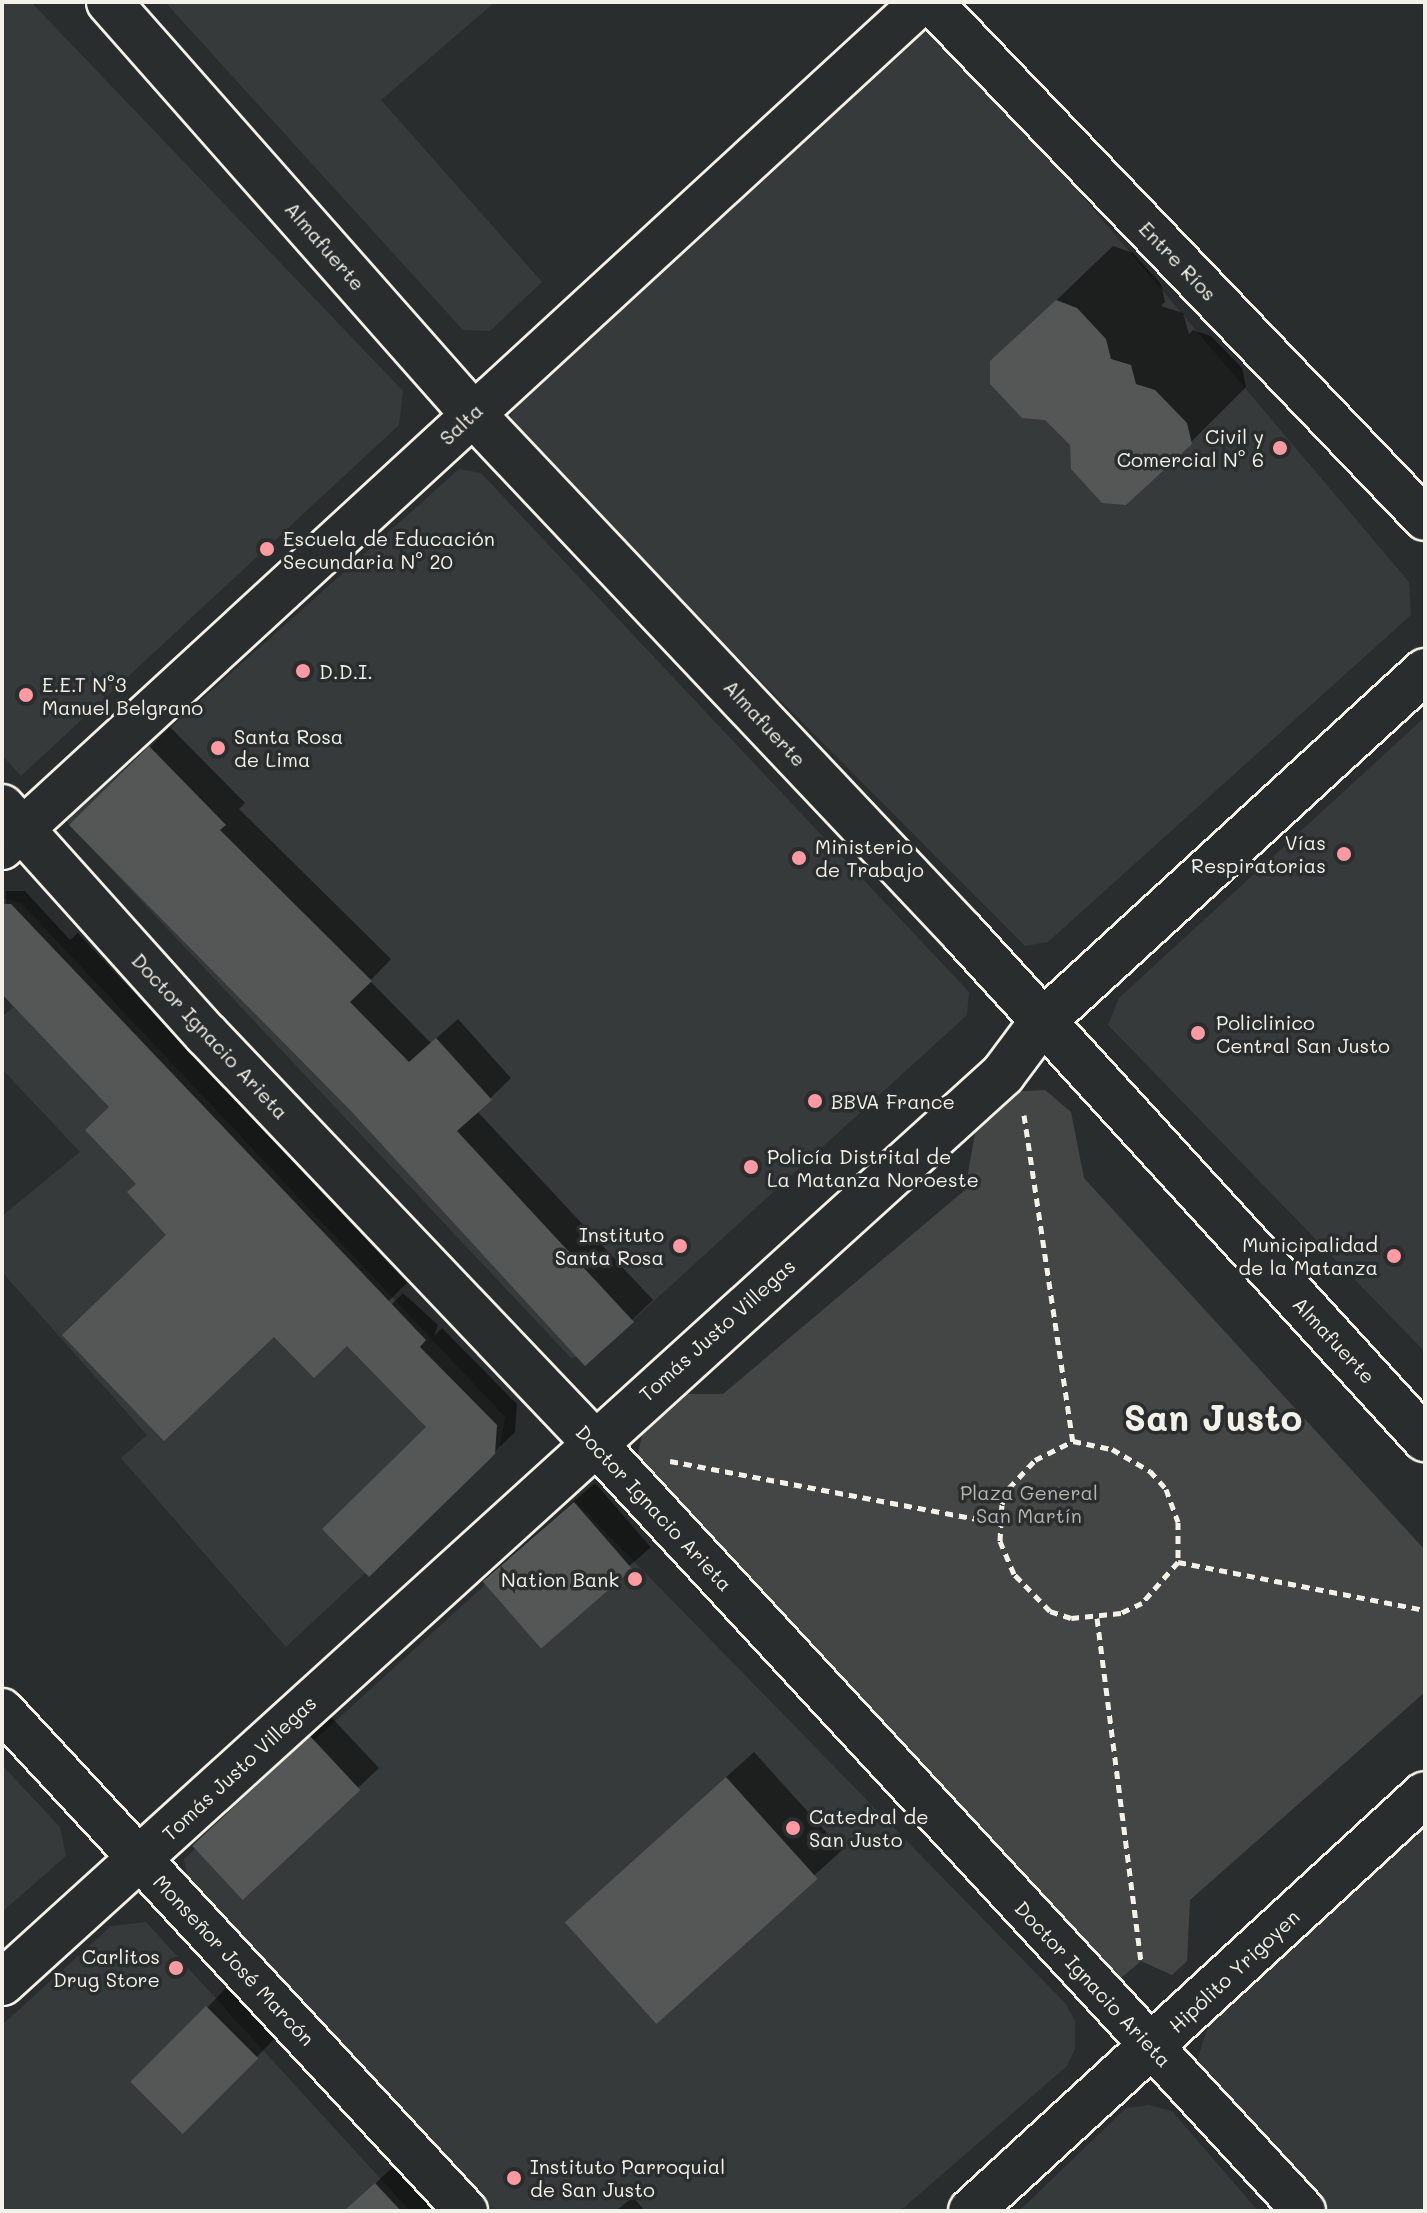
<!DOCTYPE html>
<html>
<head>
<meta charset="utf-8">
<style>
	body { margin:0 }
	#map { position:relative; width:1427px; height:2213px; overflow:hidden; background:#2a2d2e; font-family:Mali,sans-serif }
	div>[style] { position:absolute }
	.built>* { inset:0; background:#373a3a }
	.green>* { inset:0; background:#444645 }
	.shadow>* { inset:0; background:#0007; transform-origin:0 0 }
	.building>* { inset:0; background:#555756; transform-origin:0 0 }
	.path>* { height:5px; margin-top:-2.5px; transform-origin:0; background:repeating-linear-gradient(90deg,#f4f1e8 0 8px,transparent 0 14px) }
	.roads { filter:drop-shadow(2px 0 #f4f1e8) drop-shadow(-2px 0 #f4f1e8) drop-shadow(0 2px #f4f1e8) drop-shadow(0 -2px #f4f1e8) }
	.street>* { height:42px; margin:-21px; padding:0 21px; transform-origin:21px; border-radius:21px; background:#2a2d2e }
	.secondary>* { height:44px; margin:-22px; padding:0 22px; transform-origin:22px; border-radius:22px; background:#2a2d2e }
	.dots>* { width:22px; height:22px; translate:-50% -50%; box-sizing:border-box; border:4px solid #2a2d2e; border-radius:50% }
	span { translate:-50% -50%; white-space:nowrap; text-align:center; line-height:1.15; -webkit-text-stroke:7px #2a2d2e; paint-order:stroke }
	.street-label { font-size:20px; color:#f4f1e8 }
	.poi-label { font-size:20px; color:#f4f1e8 }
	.right { translate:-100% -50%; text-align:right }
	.left { translate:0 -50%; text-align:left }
	.park-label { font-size:20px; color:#b6b5af }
	.town-label { font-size:36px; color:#f4f1e8; font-weight:700 }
	.frame { position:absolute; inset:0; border:4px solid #f4f1e8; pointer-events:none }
</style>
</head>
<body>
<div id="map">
	<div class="built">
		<div style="clip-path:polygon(2px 2px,31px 2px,403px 391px,399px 425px,21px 776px,2px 755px)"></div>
		<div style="clip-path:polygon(165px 2px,495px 2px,381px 100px,542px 282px,490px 331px,463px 330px)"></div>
		<div style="clip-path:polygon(930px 27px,947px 36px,1409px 582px,1411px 615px,1048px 942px,1025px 946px,517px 436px,511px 416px,524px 385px,909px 34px)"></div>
		<div style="clip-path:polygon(459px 469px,481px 473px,969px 992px,967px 1015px,597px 1353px,571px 1358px,66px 821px)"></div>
		<div style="clip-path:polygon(1425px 717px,1425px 1352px,1108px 1025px,1119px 998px)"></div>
		<div style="clip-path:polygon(2px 898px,21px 903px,505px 1417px,500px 1447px,286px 1647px,121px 1458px,147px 1435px,2px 1272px,2px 1216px,80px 1152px,2px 1069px,2px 1017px,13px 1007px,2px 994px)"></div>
		<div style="clip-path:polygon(576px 1502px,1066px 2004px,1075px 2021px,1075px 2049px,1067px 2066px,900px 2211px,495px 2211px,188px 1880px,184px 1859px)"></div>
		<div style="clip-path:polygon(2px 1765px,60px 1827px,66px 1856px,2px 1912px)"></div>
		<div style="clip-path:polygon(1425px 1819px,1425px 2211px,1327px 2211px,1198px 2077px,1198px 2057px,1208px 2027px)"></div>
		<div style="clip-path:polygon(146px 1922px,410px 2211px,2px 2211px,2px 2025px,111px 1926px)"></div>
		<div style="clip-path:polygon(1149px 2105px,1172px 2111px,1258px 2211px,1019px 2211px,1126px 2108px)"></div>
	</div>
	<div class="green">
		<div style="clip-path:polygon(1045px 1090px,1071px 1112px,1084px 1178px,1425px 1550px,1425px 1692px,1190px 1900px,1187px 1961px,1172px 1975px,1141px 1961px,1121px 1978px,1097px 1963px,637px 1458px,643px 1431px,664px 1409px,686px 1394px,723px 1394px,965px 1190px,977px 1122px,1006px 1092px)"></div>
	</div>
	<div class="shadow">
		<div style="clip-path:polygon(1113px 246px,1133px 253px,1161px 284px,1165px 302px,1161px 306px,1183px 313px,1189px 334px,1193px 330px,1211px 336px,1242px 368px,1246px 387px,1191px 442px,1072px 444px,992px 362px)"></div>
		<div style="clip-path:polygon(170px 727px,245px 803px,239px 809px,391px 959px,370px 981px,431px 1043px,458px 1019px,511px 1078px,477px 1111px,653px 1300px,586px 1364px,354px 1111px,72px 825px)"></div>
		<div style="clip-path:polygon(6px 891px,25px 891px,70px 940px,78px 933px,407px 1283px,314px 1375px,169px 1234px,138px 1183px,112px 1106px,2px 991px)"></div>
		<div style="clip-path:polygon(403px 1293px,438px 1325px,434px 1336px,442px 1328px,517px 1404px,515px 1432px,369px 1574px,428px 1428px,350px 1346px)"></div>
		<div style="left:595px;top:1483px;width:85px;height:147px;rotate:49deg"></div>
		<div style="clip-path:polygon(331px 1717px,379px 1768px,243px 1897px,216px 1826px)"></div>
		<div style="left:754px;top:1752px;width:132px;height:253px;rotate:48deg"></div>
		<div style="left:227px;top:1987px;width:70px;height:133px;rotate:44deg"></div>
		<div style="clip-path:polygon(396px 2164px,441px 2211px,346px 2211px)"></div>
		<div style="clip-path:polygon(633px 2197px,645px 2211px,616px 2211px)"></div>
	</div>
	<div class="building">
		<div style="clip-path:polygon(1056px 300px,1077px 308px,1106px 339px,1111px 359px,1131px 365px,1136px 384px,1155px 390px,1187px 423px,1192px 444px,1126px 505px,1102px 503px,1071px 469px,1070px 445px,1045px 420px,1022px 418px,990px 384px,990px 361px)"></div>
		<div style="clip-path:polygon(149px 746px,226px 825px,220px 830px,372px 981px,350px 1002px,409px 1062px,436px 1038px,492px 1100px,457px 1131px,634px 1322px,585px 1366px,352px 1112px,69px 825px)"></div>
		<div style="clip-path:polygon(2px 904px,11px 904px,426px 1340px,420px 1347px,497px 1425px,495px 1454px,369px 1577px,322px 1529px,426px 1427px,347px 1346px,314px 1378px,274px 1337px,164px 1441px,62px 1335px,166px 1235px,127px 1192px,136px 1184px,85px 1130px,109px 1107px,2px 994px)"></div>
		<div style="left:574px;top:1502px;width:89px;height:121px;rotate:49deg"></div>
		<div style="left:310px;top:1736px;width:74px;height:161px;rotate:47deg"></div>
		<div style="left:726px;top:1777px;width:137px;height:217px;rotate:48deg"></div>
		<div style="left:206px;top:2006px;width:74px;height:107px;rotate:45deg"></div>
		<div style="clip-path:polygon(375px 2183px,401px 2211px,344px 2211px)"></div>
	</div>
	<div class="path">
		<div style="left:1024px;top:1115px;width:330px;rotate:81.5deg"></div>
		<div style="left:1073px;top:1441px;width:40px;rotate:12deg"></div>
		<div style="left:1112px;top:1449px;width:44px;rotate:30.1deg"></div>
		<div style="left:1150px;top:1471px;width:24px;rotate:48deg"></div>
		<div style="left:1166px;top:1489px;width:35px;rotate:70deg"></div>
		<div style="left:1178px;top:1522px;width:40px;rotate:90deg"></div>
		<div style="left:1178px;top:1562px;width:55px;rotate:131.3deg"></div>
		<div style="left:1142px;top:1603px;width:23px;rotate:155deg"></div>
		<div style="left:1121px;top:1613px;width:50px;rotate:174.3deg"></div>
		<div style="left:1071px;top:1618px;width:22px;rotate:-162deg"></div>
		<div style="left:1050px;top:1611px;width:52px;rotate:-134.2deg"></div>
		<div style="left:1014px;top:1574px;width:36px;rotate:-113deg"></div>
		<div style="left:1000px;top:1541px;width:37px;rotate:-87deg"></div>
		<div style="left:1002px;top:1504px;width:17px;rotate:-66deg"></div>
		<div style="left:1009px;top:1488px;width:38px;rotate:-47deg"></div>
		<div style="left:1035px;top:1460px;width:42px;rotate:-26.6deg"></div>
		<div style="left:670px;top:1461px;width:335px;rotate:10.7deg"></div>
		<div style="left:1178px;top:1562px;width:252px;rotate:11deg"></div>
		<div style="left:1097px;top:1618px;width:346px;rotate:82.7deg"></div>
	</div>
	<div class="roads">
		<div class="street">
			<div style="left:931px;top:2px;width:715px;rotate:46.3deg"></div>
			<div style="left:2px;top:848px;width:1250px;rotate:-42.6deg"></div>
			<div style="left:593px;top:1441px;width:1048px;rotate:47.28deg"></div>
			<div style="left:2px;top:1710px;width:683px;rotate:47.2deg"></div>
		</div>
		<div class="secondary">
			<div style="left:109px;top:2px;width:550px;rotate:48.54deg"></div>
			<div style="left:473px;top:414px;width:712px;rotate:46.65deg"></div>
			<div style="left:962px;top:932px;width:687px;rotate:47.6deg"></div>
			<div style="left:2px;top:807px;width:305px;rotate:48.1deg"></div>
			<div style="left:206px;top:1034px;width:562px;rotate:46.44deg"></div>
			<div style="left:2px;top:1983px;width:1352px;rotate:-42.24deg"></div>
			<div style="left:1003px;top:1074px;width:64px;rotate:-53.3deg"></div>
			<div style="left:1041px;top:1023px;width:521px;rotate:-42.51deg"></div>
			<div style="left:971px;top:2211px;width:616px;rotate:-42.57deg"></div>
		</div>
	</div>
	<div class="dots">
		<div style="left:1280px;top:448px;background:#ff9aa2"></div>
		<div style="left:267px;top:549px;background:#ff9aa2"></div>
		<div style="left:303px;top:671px;background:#ff9aa2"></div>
		<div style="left:26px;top:695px;background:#ff9aa2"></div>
		<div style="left:218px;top:748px;background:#ff9aa2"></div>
		<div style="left:1344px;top:854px;background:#ff9aa2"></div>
		<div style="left:799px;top:858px;background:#ff9aa2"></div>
		<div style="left:1198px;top:1033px;background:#ff9aa2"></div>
		<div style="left:815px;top:1101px;background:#ff9aa2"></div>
		<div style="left:751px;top:1167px;background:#ff9aa2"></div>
		<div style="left:680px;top:1246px;background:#ff9aa2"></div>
		<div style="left:1394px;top:1256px;background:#ff9aa2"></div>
		<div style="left:635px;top:1579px;background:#ff9aa2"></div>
		<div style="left:793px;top:1828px;background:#ff9aa2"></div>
		<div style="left:176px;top:1968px;background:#ff9aa2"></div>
		<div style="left:514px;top:2178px;background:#ff9aa2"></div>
	</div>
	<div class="street-label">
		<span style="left:325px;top:246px;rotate:49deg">Almafuerte</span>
		<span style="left:1178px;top:261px;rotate:46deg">Entre Ríos</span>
		<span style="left:461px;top:424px;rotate:-43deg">Salta</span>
		<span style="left:765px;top:723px;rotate:47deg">Almafuerte</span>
		<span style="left:210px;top:1036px;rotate:47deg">Doctor Ignacio Arieta</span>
		<span style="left:717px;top:1330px;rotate:-42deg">Tomás Justo Villegas</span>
		<span style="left:1334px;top:1340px;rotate:47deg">Almafuerte</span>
		<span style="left:654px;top:1508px;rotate:47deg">Doctor Ignacio Arieta</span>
		<span style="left:239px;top:1768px;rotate:-43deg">Tomás Justo Villegas</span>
		<span style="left:234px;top:1960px;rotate:47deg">Monseñor José Marcón</span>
		<span style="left:1234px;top:1971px;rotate:-43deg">Hipólito Yrigoyen</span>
		<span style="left:1093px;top:1984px;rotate:47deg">Doctor Ignacio Arieta</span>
	</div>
	<div class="poi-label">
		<span class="right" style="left:1264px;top:448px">Civil y<br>Comercial N° 6</span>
		<span class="left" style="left:283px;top:550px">Escuela de Educación<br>Secundaria N° 20</span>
		<span class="left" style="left:319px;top:671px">D.D.I.</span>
		<span class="left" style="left:42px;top:696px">E.E.T N°3<br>Manuel Belgrano</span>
		<span class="left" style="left:234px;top:748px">Santa Rosa<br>de Lima</span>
		<span class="right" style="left:1326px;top:854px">Vías<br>Respiratorias</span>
		<span class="left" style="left:815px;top:858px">Ministerio<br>de Trabajo</span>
		<span class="left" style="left:1216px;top:1034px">Policlinico<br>Central San Justo</span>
		<span class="left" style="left:831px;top:1101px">BBVA France</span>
		<span class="left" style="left:767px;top:1168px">Policía Distrital de<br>La Matanza Noroeste</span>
		<span class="right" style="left:664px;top:1246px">Instituto<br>Santa Rosa</span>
		<span class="right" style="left:1378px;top:1256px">Municipalidad<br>de la Matanza</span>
		<span class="right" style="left:619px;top:1579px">Nation Bank</span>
		<span class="left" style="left:809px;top:1828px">Catedral de<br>San Justo</span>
		<span class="right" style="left:160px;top:1968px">Carlitos<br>Drug Store</span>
		<span class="left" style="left:530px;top:2178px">Instituto Parroquial<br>de San Justo</span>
	</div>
	<div class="park-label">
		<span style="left:1029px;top:1504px">Plaza General<br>San Martín</span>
	</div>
	<div class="town-label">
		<span style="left:1213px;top:1417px">San Justo</span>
	</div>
	<div class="frame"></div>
</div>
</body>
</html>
